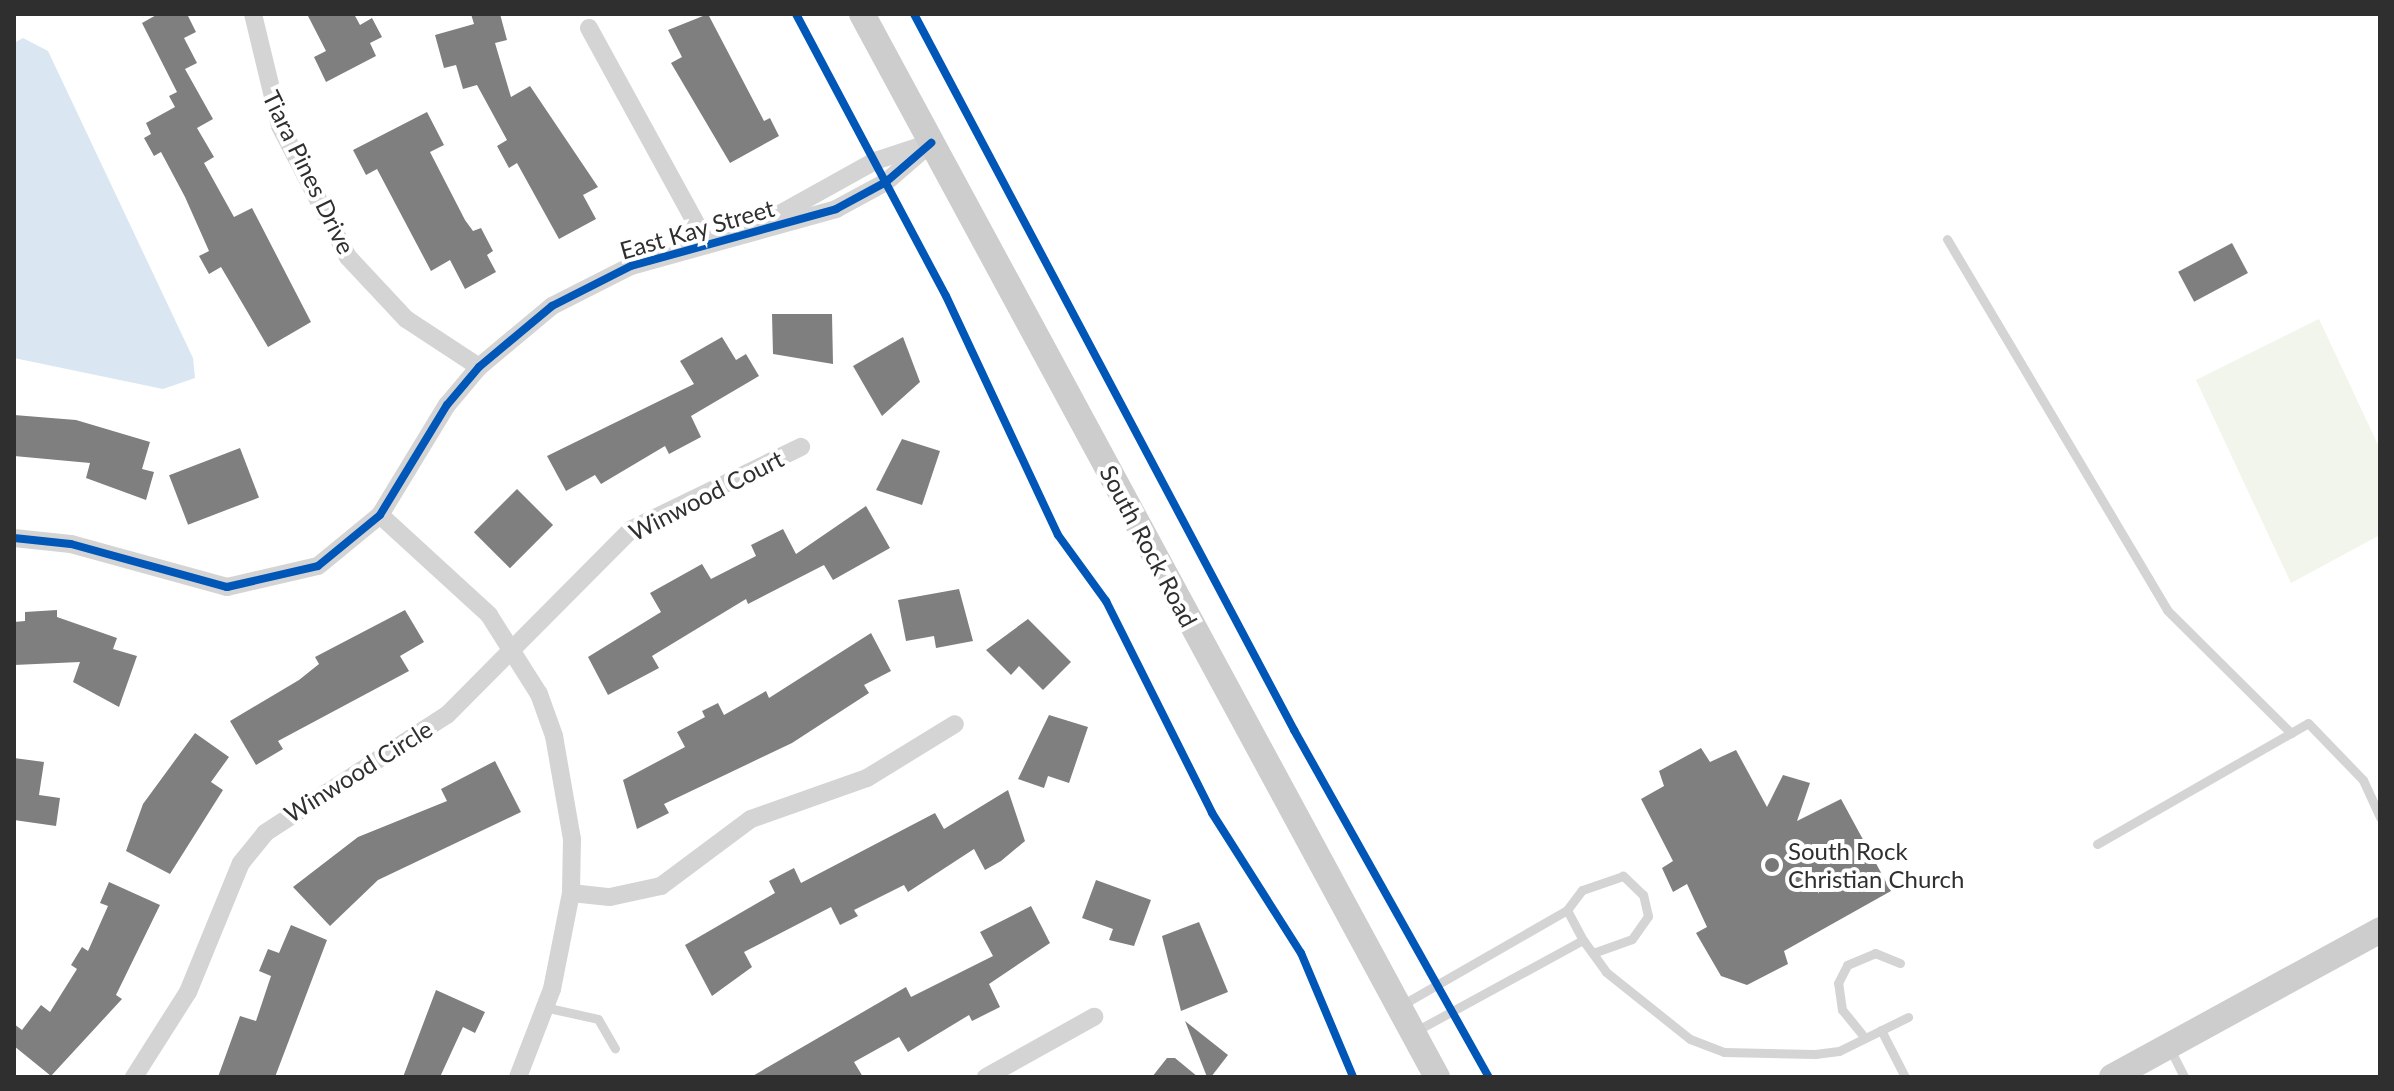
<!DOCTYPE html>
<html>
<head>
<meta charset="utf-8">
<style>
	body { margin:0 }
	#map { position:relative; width:2394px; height:1091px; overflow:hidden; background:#fff; font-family:Lato,sans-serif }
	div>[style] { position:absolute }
	.green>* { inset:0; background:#f1f5ec }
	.water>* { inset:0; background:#dae7f2 }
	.building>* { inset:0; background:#7f7f7f; transform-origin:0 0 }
	.lane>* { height:9px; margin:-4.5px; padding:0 4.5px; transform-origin:4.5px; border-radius:4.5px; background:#d4d4d4 }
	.street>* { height:18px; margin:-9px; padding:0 9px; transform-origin:9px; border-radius:9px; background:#d4d4d4 }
	.secondary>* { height:26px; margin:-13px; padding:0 13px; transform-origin:13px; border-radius:13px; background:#cdcdcd }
	.cycleway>* { height:8px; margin:-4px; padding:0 4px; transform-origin:4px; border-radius:4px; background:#0057b8 }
	.dots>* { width:22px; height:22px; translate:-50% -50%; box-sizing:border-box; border:4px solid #fff; border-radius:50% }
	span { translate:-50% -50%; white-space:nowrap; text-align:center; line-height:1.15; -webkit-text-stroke:8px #fff; paint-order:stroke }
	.street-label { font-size:24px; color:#2f2f2f }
	.poi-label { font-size:24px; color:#2f2f2f }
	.left { translate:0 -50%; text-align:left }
	.frame { position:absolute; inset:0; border:16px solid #2f2f2f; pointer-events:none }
</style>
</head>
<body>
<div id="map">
	<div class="green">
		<div style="clip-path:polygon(2319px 319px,2380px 449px,2380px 535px,2291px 583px,2196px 380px)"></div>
	</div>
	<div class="water">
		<div style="clip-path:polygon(23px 38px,48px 51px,193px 358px,195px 378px,163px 389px,14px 358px,14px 43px)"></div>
	</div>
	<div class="building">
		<div style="clip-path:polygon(158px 14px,187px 14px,196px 32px,184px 38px,197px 63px,185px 69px,213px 119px,197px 128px,214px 157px,204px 163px,234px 217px,252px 208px,311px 322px,268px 347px,221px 267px,209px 274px,199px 256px,209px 251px,185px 197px,161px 152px,154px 156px,144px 138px,151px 134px,146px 123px,175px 107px,169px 96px,177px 92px,142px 23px)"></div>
		<div style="clip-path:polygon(307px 14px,354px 14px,360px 25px,372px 18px,382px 37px,370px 43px,376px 56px,326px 82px,314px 57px,326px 51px)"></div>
		<div style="clip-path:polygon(471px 14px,500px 14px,507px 40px,495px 43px,511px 97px,530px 86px,598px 187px,583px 195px,596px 219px,559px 239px,517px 163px,509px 168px,497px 146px,507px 140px,477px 85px,463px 89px,456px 65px,444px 68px,435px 35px,474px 24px)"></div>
		<div style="clip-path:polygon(708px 14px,764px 121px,770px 118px,779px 136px,730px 163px,671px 63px,682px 57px,668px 30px)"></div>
		<div style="clip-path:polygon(427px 112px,444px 145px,430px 152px,465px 220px,473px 231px,481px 228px,493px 251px,487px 255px,496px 272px,465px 289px,450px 260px,431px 271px,377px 169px,366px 175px,353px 150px)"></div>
		<div style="left:2232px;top:243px;width:34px;height:61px;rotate:62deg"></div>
		<div style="clip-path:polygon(772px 314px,832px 314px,833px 364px,773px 354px)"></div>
		<div style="clip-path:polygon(722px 337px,736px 360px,746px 354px,759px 376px,691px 416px,701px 437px,669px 454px,665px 446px,601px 484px,595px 475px,566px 491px,547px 456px,694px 384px,680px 361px)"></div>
		<div style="clip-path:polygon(903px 337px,920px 382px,882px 416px,853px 366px)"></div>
		<div style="clip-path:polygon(14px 415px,76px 420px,150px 442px,142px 469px,154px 472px,146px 500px,86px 478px,90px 463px,14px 456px)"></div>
		<div style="clip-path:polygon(902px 439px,940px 451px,922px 505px,876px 490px)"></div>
		<div style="left:240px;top:448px;width:53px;height:76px;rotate:69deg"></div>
		<div style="left:517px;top:489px;width:51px;height:61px;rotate:45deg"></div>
		<div style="clip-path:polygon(866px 506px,890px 548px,833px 580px,824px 565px,748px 604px,746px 599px,652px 656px,659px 668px,608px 695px,588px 657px,661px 612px,650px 593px,702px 564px,711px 579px,756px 556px,751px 545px,783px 529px,796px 554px)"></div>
		<div style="clip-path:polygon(959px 589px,973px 641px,936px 648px,934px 636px,906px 641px,898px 600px)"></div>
		<div style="clip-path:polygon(57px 610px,57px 617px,117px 638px,113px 649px,137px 656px,119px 707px,73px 682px,80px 662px,14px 665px,14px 622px,25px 621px,25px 612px)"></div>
		<div style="clip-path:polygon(405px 610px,424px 642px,400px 656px,409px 671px,278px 741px,283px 749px,256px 765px,230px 721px,299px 680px,319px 664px,315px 657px)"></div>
		<div style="clip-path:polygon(1028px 619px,1071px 662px,1043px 690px,1019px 666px,1011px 675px,986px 650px)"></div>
		<div style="clip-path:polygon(871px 633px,891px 671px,864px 685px,869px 693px,792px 743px,664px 804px,669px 813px,637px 829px,623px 780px,685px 747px,677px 732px,705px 717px,702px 711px,718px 703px,724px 715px,766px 691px,769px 698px)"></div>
		<div style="clip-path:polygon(1049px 715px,1088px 727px,1069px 783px,1048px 776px,1044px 788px,1018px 779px)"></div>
		<div style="clip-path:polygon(195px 733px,229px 757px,211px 782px,223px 790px,170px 874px,126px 851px,143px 804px)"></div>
		<div style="clip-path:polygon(1701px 748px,1710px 762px,1736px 750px,1767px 807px,1783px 775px,1810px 783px,1797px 821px,1841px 799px,1891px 891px,1784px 951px,1788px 964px,1747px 985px,1721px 976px,1696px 933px,1707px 927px,1687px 884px,1673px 892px,1662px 868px,1673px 861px,1641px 799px,1664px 786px,1659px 771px)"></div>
		<div style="clip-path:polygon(14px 758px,44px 762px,39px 795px,60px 798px,56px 826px,14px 820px)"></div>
		<div style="clip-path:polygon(495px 761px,521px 812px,378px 880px,330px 926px,293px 887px,358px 837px,447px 801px,441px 789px)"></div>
		<div style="clip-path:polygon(1008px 790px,1025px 841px,1001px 861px,985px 870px,974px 849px,908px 892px,904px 885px,854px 910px,858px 916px,840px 925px,831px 907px,744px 952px,752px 967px,712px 996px,685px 945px,775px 893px,769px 881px,794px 868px,801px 883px,935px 813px,944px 829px)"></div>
		<div style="clip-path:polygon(1096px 880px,1151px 900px,1134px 946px,1109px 940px,1113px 929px,1082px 918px)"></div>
		<div style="clip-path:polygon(109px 882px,160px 905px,116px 995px,122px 999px,51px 1076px,14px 1046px,14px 1024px,22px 1030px,41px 1005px,50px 1012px,77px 969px,71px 965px,82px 947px,88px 951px,108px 906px,100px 903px)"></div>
		<div style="clip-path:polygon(1031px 906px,1050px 943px,989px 984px,1000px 1007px,972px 1021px,969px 1015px,908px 1052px,899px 1037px,854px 1062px,863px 1077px,751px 1077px,906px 987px,911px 997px,993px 956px,980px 932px)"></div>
		<div style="clip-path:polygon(1199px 922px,1228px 992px,1181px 1011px,1162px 936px)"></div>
		<div style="clip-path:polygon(291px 925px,327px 940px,275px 1077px,218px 1077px,240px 1016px,256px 1021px,271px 976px,259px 971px,268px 949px,279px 953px)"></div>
		<div style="clip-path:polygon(436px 990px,485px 1012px,475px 1033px,463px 1027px,440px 1077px,403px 1077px)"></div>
		<div style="clip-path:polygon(1185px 1021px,1228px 1055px,1211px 1077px,1207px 1077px)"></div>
		<div style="clip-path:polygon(1167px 1058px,1175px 1058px,1198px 1077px,1152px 1077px)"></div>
	</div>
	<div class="lane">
		<div style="left:1947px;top:239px;width:431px;rotate:59.3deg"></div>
		<div style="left:2167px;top:610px;width:175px;rotate:44.8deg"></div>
		<div style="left:2097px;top:844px;width:243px;rotate:-29.8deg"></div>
		<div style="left:2308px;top:723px;width:79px;rotate:46deg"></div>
		<div style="left:2363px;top:780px;width:41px;rotate:65.3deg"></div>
		<div style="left:1593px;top:953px;width:41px;rotate:-19.7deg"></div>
		<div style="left:1632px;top:939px;width:28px;rotate:-55deg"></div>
		<div style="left:1648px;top:916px;width:22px;rotate:-103deg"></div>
		<div style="left:1643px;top:895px;width:28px;rotate:-136deg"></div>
		<div style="left:1623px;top:876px;width:43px;rotate:161.1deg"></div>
		<div style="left:1582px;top:890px;width:25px;rotate:127deg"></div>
		<div style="left:1567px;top:910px;width:34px;rotate:62deg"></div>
		<div style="left:1583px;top:940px;width:39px;rotate:54deg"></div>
		<div style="left:1606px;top:972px;width:107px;rotate:38.6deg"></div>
		<div style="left:1690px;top:1039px;width:36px;rotate:21deg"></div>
		<div style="left:1724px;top:1052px;width:91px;rotate:1.3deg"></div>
		<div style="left:1815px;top:1054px;width:24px;rotate:-7deg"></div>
		<div style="left:1839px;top:1051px;width:77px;rotate:-26.2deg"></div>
		<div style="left:1400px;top:1006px;width:193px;rotate:-29.9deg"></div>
		<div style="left:544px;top:1007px;width:55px;rotate:12.5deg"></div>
		<div style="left:598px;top:1019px;width:34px;rotate:60deg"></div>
		<div style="left:1881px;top:1030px;width:53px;rotate:62.9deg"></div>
		<div style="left:1414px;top:1032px;width:192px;rotate:-28.6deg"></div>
		<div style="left:1865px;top:1038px;width:36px;rotate:-129deg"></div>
		<div style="left:1842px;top:1010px;width:27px;rotate:-98deg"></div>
		<div style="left:1838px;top:983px;width:20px;rotate:-63deg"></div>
		<div style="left:1847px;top:965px;width:30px;rotate:-23deg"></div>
		<div style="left:1875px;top:953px;width:27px;rotate:22deg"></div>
		<div style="left:2170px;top:1049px;width:31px;rotate:63deg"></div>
	</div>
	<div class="street">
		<div style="left:253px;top:14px;width:115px;rotate:76.4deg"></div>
		<div style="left:280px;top:126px;width:148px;rotate:62.6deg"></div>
		<div style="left:348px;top:257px;width:85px;rotate:46.9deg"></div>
		<div style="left:406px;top:319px;width:87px;rotate:33.3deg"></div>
		<div style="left:589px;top:28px;width:247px;rotate:61.3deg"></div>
		<div style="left:758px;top:226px;width:134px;rotate:-29.1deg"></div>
		<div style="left:875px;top:161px;width:48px;rotate:-18.1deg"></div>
		<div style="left:380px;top:515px;width:148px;rotate:42.5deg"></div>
		<div style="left:489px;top:615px;width:93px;rotate:57.7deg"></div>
		<div style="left:539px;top:694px;width:45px;rotate:70.3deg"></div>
		<div style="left:554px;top:736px;width:105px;rotate:80.1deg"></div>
		<div style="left:572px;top:839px;width:54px;rotate:91.1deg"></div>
		<div style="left:571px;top:893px;width:98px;rotate:101.2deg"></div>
		<div style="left:552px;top:989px;width:94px;rotate:111.1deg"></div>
		<div style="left:14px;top:538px;width:57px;rotate:6deg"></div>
		<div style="left:71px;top:544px;width:162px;rotate:15.4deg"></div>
		<div style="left:227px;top:587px;width:93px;rotate:-13deg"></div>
		<div style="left:318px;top:566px;width:80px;rotate:-39.4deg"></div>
		<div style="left:380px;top:515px;width:129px;rotate:-58.7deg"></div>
		<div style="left:447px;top:405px;width:50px;rotate:-49.9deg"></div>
		<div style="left:479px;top:367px;width:95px;rotate:-39.9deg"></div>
		<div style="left:552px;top:306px;width:89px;rotate:-26.9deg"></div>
		<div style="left:631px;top:266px;width:213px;rotate:-15.5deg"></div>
		<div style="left:836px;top:209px;width:57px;rotate:-28.4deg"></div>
		<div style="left:886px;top:182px;width:60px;rotate:-40.9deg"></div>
		<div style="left:571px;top:893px;width:39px;rotate:6deg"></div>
		<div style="left:610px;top:897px;width:52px;rotate:-12.2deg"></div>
		<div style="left:661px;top:886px;width:112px;rotate:-36.7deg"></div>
		<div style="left:751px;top:819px;width:123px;rotate:-19.5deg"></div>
		<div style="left:867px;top:778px;width:103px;rotate:-31.5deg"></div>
		<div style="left:134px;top:1077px;width:101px;rotate:-57.6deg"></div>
		<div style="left:188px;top:992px;width:139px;rotate:-67.7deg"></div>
		<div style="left:241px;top:863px;width:38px;rotate:-51deg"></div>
		<div style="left:265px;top:833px;width:217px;rotate:-33deg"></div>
		<div style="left:447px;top:715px;width:262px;rotate:-45.2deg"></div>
		<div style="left:632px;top:529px;width:188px;rotate:-25.9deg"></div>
		<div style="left:986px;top:1077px;width:124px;rotate:-29.1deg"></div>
	</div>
	<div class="secondary">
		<div style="left:862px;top:14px;width:1209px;rotate:61.59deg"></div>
		<div style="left:2112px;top:1077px;width:306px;rotate:-28.7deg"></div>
	</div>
	<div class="cycleway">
		<div style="left:796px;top:14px;width:319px;rotate:62deg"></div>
		<div style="left:946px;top:296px;width:264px;rotate:64.9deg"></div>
		<div style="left:1058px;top:535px;width:82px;rotate:54deg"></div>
		<div style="left:1106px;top:601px;width:237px;rotate:63.4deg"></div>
		<div style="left:1212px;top:813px;width:166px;rotate:57.6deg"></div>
		<div style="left:1301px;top:953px;width:134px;rotate:67.2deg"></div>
		<div style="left:914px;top:14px;width:811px;rotate:62.04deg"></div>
		<div style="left:1294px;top:730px;width:398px;rotate:60.7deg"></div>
		<div style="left:14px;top:538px;width:57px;rotate:6deg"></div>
		<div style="left:71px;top:544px;width:162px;rotate:15.4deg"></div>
		<div style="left:227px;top:587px;width:93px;rotate:-13deg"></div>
		<div style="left:318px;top:566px;width:80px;rotate:-39.4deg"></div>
		<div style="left:380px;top:515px;width:129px;rotate:-58.7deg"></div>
		<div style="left:447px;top:405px;width:50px;rotate:-49.9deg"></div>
		<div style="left:479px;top:367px;width:95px;rotate:-39.9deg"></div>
		<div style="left:552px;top:306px;width:89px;rotate:-26.9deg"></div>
		<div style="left:631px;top:266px;width:213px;rotate:-15.5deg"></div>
		<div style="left:836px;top:209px;width:57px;rotate:-28.4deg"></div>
		<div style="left:886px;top:182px;width:60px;rotate:-40.9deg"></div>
	</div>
	<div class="dots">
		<div style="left:1772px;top:865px;background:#787878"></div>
	</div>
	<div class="street-label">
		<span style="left:309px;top:172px;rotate:64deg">Tiara Pines Drive</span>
		<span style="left:697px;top:229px;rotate:-16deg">East Kay Street</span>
		<span style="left:706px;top:495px;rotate:-27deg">Winwood Court</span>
		<span style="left:1149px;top:546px;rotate:62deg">South Rock Road</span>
		<span style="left:358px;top:771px;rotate:-32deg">Winwood Circle</span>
	</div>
	<div class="poi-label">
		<span class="left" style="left:1788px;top:865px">South Rock<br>Christian Church</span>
	</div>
	<div class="frame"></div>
</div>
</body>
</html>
